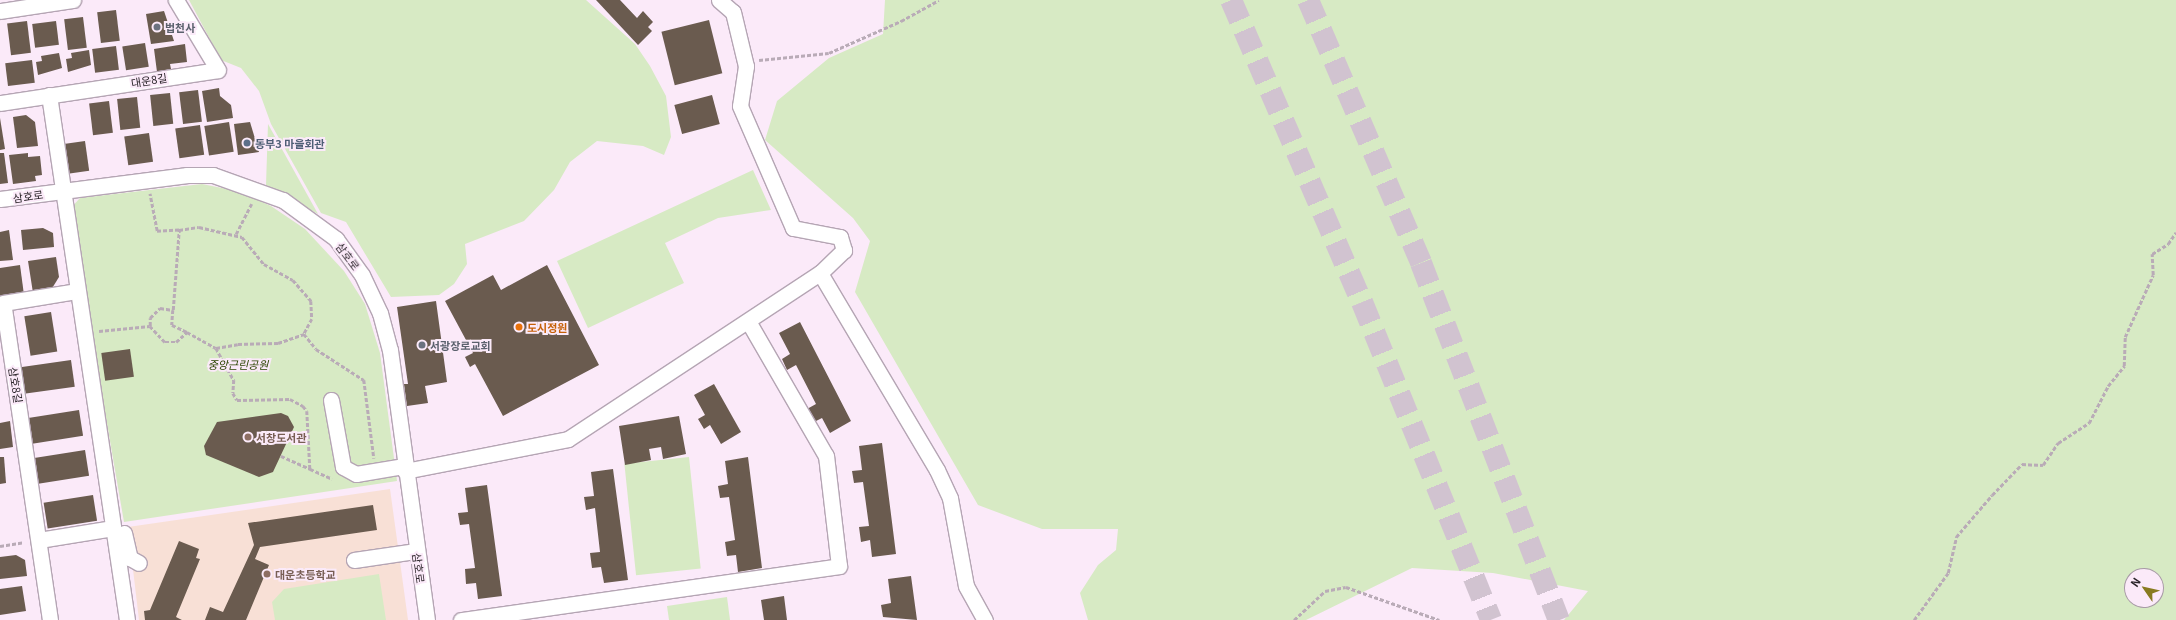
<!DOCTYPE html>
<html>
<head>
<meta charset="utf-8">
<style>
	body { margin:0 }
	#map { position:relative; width:2176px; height:620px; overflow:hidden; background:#fbeaf9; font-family:Georgia,"Noto Sans KR",serif }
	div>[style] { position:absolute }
	.education>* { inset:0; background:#f8e0d6 }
	.green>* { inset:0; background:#d7eac4; transform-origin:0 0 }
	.building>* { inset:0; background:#6a5b4f; transform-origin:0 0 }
	.highway-tunnel>* { height:22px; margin-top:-11px; transform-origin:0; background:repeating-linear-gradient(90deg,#d1c3d0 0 22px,transparent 0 33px) }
	.path>* { height:2.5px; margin-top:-1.25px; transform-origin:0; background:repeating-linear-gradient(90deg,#b9abb7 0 4px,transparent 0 6px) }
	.roads { filter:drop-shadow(1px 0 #b5a5b4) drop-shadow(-1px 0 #b5a5b4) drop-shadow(0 1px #b5a5b4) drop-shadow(0 -1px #b5a5b4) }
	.minor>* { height:15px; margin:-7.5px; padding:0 7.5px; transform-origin:7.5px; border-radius:7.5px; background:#fff }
	.dots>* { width:11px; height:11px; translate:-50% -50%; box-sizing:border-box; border:2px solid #fbeaf9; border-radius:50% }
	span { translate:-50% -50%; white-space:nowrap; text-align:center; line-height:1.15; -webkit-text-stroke:4px #fbeaf9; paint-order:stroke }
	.worship-label { font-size:11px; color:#5b616d; font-weight:700 }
	.left { translate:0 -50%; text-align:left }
	.street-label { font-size:11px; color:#2b252a }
	.service-label { font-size:11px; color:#4e5e75; font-weight:700 }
	.food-label { font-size:11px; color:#c56008; font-weight:700 }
	.park-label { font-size:11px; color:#2b4400; font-style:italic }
	.education-label { font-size:11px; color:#785e54; font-weight:700 }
	.north { position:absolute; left:2124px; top:568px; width:40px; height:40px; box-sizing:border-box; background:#fbeaf9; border:1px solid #a89ba6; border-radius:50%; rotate:304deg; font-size:11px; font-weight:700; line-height:16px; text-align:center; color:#2b252a }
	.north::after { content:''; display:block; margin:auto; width:14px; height:18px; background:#887b20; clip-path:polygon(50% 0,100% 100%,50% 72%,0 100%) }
</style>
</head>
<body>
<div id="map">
	<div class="education">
		<div style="clip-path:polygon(390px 489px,408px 620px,139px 620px,128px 527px)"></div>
	</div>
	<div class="green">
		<div style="clip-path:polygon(189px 0,586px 0,635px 44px,650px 66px,666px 96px,671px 137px,664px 155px,643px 146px,597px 141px,570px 162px,554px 190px,524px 221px,465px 244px,467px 264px,454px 284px,439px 295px,391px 297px,346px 222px,321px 213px,271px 124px,259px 91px,241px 68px,221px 60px)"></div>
		<div style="clip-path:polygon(evenodd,885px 0,2176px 0,2176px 620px,1564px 620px,1588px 591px,1493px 573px,1412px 568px,1306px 620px,1088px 620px,1080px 593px,1098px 565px,1116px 550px,1118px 529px,1042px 529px,978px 505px,855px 292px,870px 241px,853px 218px,765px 140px,777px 101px,829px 58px,883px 34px,885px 0,2132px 576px,2156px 576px,2156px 600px,2132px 600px,2132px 576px)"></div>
		<div style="clip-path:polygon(268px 124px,318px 214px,266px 185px)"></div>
		<div style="clip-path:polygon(753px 170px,771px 210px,718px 218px,665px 243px,684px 283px,588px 328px,557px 261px)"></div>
		<div style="clip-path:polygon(202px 184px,237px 191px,271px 206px,305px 229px,344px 271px,365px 304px,380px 353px,397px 481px,124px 522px,70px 209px,80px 198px)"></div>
		<div style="left:689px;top:457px;width:112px;height:65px;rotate:84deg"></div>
		<div style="clip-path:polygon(379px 574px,386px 620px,275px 620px,272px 602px,284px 589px)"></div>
		<div style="clip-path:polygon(727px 597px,730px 620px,669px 620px,667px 606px)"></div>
	</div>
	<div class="building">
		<div style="clip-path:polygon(596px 0,620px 0,637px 18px,643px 11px,653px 22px,648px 27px,652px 31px,638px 45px)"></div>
		<div style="left:116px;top:10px;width:31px;height:19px;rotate:83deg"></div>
		<div style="clip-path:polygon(164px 11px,174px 41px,151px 44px,146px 14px)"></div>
		<div style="left:83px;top:17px;width:31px;height:19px;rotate:83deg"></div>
		<div style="left:709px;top:20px;width:55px;height:49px;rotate:76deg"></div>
		<div style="left:27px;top:21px;width:32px;height:20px;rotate:83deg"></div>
		<div style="left:56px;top:21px;width:24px;height:24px;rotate:83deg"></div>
		<div style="left:145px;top:43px;width:24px;height:23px;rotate:81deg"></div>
		<div style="clip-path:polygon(185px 44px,187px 62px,170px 64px,171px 69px,157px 72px,154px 49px)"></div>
		<div style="left:116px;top:46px;width:24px;height:24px;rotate:83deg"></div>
		<div style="clip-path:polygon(89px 50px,91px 65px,68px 72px,66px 59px,72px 58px,71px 53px)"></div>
		<div style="clip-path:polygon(59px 53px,62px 68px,38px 75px,36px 62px,42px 61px,41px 56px)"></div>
		<div style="left:32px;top:60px;width:23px;height:27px;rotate:83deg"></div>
		<div style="clip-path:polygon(219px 88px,220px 96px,231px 105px,233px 118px,207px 122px,202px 91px)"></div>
		<div style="left:198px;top:90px;width:32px;height:19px;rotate:83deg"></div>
		<div style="left:170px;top:93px;width:31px;height:20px;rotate:84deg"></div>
		<div style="left:712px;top:95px;width:30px;height:39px;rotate:75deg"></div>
		<div style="left:137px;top:97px;width:31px;height:20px;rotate:84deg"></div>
		<div style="left:109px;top:101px;width:32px;height:20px;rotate:83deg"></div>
		<div style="clip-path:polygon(26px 115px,35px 122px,38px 146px,17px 148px,13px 117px)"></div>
		<div style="clip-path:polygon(0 118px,5px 149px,0 150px)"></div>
		<div style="left:229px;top:122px;width:30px;height:25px;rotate:81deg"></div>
		<div style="clip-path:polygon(250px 122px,259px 152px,238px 155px,234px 124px)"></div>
		<div style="left:200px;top:125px;width:30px;height:25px;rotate:82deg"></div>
		<div style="left:149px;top:133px;width:29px;height:25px;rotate:82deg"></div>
		<div style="left:85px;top:141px;width:30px;height:25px;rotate:82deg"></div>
		<div style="clip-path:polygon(0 153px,4px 153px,8px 183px,0 184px)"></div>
		<div style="clip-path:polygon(28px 153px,28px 157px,40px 156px,42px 175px,35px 176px,36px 181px,13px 184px,9px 155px)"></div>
		<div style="clip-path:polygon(43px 228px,53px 233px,54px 247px,23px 250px,21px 230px)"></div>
		<div style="clip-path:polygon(9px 230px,13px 260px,0 261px,0 232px)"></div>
		<div style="clip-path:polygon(56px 257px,59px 277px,51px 290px,33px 293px,28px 261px)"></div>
		<div style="clip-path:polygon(20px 265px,24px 295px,0 298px,0 268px)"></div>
		<div style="clip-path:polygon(547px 265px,599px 365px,503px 416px,475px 364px,470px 367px,465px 357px,473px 353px,445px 301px,493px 275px,501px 290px)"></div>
		<div style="clip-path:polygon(436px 301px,447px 382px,425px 386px,428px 403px,407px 406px,404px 384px,408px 384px,397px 307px)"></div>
		<div style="left:51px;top:312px;width:40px;height:27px;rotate:81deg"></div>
		<div style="clip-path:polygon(800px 322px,851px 421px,830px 433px,822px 418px,814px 422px,807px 409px,816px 404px,796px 365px,787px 370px,782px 359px,790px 354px,779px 333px)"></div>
		<div style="left:130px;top:349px;width:28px;height:29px;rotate:82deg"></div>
		<div style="left:71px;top:360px;width:27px;height:53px;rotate:82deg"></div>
		<div style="clip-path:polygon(714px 384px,741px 432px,721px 444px,710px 425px,704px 429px,698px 419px,705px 415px,694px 395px)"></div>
		<div style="left:79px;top:410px;width:26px;height:53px;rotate:81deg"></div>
		<div style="clip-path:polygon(281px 413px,288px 416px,294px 427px,273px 472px,259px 477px,206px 455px,204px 446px,217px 422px)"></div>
		<div style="clip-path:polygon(679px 416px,686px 454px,663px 459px,661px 447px,649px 449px,651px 460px,625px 465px,619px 426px)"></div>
		<div style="clip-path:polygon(10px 421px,13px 447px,0 449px,0 423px)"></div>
		<div style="clip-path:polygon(882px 443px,896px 554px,872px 557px,870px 540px,861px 542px,859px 527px,869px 526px,863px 482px,854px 483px,852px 471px,862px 470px,859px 446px)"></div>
		<div style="left:85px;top:450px;width:26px;height:53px;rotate:81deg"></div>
		<div style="clip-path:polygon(0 457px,4px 457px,6px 483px,0 484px)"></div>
		<div style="clip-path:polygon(748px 457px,762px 568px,738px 572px,736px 555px,727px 556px,725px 542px,735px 540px,729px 497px,720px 498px,718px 486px,728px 484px,725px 461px)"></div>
		<div style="clip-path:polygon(613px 469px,628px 580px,604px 583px,601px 567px,592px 568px,590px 553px,600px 552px,595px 508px,586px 510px,584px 497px,594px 496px,591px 472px)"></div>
		<div style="clip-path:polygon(487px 485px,502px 596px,478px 599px,476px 583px,466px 584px,465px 569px,475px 568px,469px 524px,460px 525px,458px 513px,468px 512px,465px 488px)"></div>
		<div style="left:93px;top:495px;width:26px;height:50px;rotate:81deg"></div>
		<div style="clip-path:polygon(373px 505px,377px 530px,260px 547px,255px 559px,269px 565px,246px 620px,205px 620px,210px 607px,223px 612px,254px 545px,248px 523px)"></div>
		<div style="clip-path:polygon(179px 541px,199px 549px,196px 558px,200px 559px,176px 617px,182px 620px,145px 620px,144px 611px,150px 610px)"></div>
		<div style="clip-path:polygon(16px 555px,25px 560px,27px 576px,0 579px,0 557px)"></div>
		<div style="clip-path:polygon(911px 576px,917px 620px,883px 617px,881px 605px,891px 603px,888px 579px)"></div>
		<div style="clip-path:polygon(22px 586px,26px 611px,0 615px,0 589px)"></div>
		<div style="clip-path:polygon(784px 596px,787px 620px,764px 620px,761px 600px)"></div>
	</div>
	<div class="highway-tunnel">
		<div style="left:1231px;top:0;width:329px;rotate:66.6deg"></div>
		<div style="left:1362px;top:302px;width:343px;rotate:67.9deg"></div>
		<div style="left:1308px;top:0;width:286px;rotate:66.7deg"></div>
		<div style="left:1421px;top:263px;width:383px;rotate:68.9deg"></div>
	</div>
	<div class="path">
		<div style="left:759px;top:60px;width:70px;rotate:-5.7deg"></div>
		<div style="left:829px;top:53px;width:79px;rotate:-24deg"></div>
		<div style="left:901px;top:21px;width:43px;rotate:-28.9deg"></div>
		<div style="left:179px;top:230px;width:20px;rotate:-9deg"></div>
		<div style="left:199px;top:227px;width:44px;rotate:13.1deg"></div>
		<div style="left:242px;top:237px;width:35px;rotate:51deg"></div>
		<div style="left:264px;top:264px;width:33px;rotate:29deg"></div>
		<div style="left:293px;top:280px;width:28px;rotate:49deg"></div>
		<div style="left:311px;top:301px;width:18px;rotate:87deg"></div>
		<div style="left:312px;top:319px;width:17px;rotate:118deg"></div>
		<div style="left:236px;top:234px;width:34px;rotate:-63deg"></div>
		<div style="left:173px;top:310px;width:15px;rotate:94deg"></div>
		<div style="left:172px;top:325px;width:17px;rotate:25deg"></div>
		<div style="left:150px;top:326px;width:8px;rotate:-90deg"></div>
		<div style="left:150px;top:318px;width:14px;rotate:-45deg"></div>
		<div style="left:160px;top:308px;width:13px;rotate:9deg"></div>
		<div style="left:173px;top:310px;width:80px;rotate:-85.7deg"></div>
		<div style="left:179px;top:230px;width:22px;rotate:177deg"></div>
		<div style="left:157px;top:231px;width:38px;rotate:-101deg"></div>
		<div style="left:99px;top:331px;width:51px;rotate:-5.6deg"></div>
		<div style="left:150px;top:326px;width:22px;rotate:47deg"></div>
		<div style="left:165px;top:342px;width:11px"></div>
		<div style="left:176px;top:342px;width:15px;rotate:-42deg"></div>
		<div style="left:187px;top:332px;width:33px;rotate:29deg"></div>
		<div style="left:216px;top:348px;width:22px;rotate:-10deg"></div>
		<div style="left:238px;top:344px;width:40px;rotate:-1.4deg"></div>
		<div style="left:278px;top:343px;width:28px;rotate:-19deg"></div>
		<div style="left:304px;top:334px;width:19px;rotate:51deg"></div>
		<div style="left:316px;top:349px;width:57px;rotate:32.9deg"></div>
		<div style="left:364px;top:380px;width:79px;rotate:82.7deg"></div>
		<div style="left:216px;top:348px;width:37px;rotate:61deg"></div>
		<div style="left:234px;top:380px;width:13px;rotate:94deg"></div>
		<div style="left:233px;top:393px;width:8px;rotate:60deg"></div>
		<div style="left:237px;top:400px;width:53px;rotate:-1.1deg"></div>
		<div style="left:290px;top:399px;width:15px;rotate:28deg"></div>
		<div style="left:303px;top:406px;width:6px;rotate:51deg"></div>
		<div style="left:307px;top:411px;width:58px;rotate:87deg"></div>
		<div style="left:310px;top:469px;width:24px;rotate:24deg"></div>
		<div style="left:281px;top:456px;width:32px;rotate:24deg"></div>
		<div style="left:0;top:546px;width:24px;rotate:-9deg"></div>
		<div style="left:1294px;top:620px;width:42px;rotate:-43.1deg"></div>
		<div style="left:1325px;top:591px;width:21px;rotate:-11deg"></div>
		<div style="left:1346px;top:587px;width:99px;rotate:19.5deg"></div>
		<div style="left:1914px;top:620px;width:58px;rotate:-54.1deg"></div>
		<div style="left:1948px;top:573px;width:37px;rotate:-77deg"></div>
		<div style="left:1956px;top:537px;width:55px;rotate:-49.4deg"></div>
		<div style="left:1992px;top:495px;width:43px;rotate:-45.9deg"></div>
		<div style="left:2022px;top:464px;width:21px;rotate:3deg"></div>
		<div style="left:2043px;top:465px;width:27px;rotate:-56deg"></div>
		<div style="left:2058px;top:443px;width:37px;rotate:-33deg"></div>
		<div style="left:2089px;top:423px;width:42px;rotate:-62.8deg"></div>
		<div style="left:2108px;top:386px;width:26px;rotate:-51deg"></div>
		<div style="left:2124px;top:366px;width:29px;rotate:-88deg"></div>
		<div style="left:2125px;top:337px;width:68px;rotate:-65.7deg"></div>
		<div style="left:2153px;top:275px;width:21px;rotate:-93deg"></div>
		<div style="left:2152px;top:254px;width:19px;rotate:-32deg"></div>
		<div style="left:2168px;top:244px;width:14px;rotate:-56deg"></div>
	</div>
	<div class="roads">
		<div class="minor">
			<div style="left:719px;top:0;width:18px;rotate:41deg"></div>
			<div style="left:733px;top:12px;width:56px;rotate:76.5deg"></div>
			<div style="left:746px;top:66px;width:40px;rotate:98.5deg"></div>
			<div style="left:740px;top:106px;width:133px;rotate:66.5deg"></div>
			<div style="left:793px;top:228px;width:48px;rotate:10.8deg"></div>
			<div style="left:840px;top:237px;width:14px;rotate:73deg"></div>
			<div style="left:844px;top:250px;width:33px;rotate:136deg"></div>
			<div style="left:0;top:11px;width:74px;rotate:-8.6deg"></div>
			<div style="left:49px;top:95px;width:531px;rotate:81.55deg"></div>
			<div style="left:0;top:103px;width:220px;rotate:-8.6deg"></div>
			<div style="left:218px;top:70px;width:82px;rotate:-121deg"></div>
			<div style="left:0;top:199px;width:189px;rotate:-7.3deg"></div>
			<div style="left:187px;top:175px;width:26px"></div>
			<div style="left:213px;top:175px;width:74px;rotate:19.7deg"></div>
			<div style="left:283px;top:200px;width:66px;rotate:36.3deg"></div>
			<div style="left:336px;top:239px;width:44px;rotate:54.2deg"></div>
			<div style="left:362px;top:275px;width:42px;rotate:64.7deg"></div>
			<div style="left:380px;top:313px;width:38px;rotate:75deg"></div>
			<div style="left:390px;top:350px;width:273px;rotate:82.2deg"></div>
			<div style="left:331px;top:400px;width:68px;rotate:79.8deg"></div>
			<div style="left:343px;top:467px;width:15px;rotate:28deg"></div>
			<div style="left:356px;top:474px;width:49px;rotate:-9.5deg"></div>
			<div style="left:405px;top:471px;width:166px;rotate:-11.1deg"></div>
			<div style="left:568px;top:439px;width:302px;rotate:-33.4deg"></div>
			<div style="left:820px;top:273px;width:229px;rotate:59.3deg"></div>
			<div style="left:937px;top:470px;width:31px;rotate:65deg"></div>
			<div style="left:950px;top:498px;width:89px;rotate:79.7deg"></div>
			<div style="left:966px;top:586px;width:39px;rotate:61deg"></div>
			<div style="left:124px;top:533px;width:26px;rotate:77deg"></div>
			<div style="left:130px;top:558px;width:10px;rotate:29deg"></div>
			<div style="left:39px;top:540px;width:75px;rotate:-9.2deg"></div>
			<div style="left:354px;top:560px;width:63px;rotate:-8.3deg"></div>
			<div style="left:50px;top:620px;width:320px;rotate:-98.4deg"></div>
			<div style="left:3px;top:303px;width:74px;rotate:-9.3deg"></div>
			<div style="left:461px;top:620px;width:382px;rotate:-8.1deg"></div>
			<div style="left:839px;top:566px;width:111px;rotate:-96.7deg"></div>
			<div style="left:826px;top:456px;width:156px;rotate:-120deg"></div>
		</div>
	</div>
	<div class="dots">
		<div style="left:157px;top:27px;background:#6b7280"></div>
		<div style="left:247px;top:143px;background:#5c6f8a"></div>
		<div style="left:519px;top:327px;background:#e8710a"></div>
		<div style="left:422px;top:345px;background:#6b7280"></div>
		<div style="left:248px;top:437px;background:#8d6e63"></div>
		<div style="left:267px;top:574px;background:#8d6e63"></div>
	</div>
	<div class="worship-label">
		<span class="left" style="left:165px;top:27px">법천사</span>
		<span class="left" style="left:430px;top:345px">서광장로교회</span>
	</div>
	<div class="street-label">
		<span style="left:149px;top:80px;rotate:-9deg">대운8길</span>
		<span style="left:28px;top:196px;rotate:-8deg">삼호로</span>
		<span style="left:348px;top:256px;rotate:53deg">삼호로</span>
		<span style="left:16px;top:385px;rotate:81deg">삼호8길</span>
		<span style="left:419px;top:568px;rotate:82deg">삼호로</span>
	</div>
	<div class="service-label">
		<span class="left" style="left:255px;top:143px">동부3 마을회관</span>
	</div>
	<div class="food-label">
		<span class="left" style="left:527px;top:327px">도시정원</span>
	</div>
	<div class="park-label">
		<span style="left:238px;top:364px">중앙근린공원</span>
	</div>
	<div class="education-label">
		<span class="left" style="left:256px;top:437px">서창도서관</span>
		<span class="left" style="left:275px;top:574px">대운초등학교</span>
	</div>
	<div class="north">N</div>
</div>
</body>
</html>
